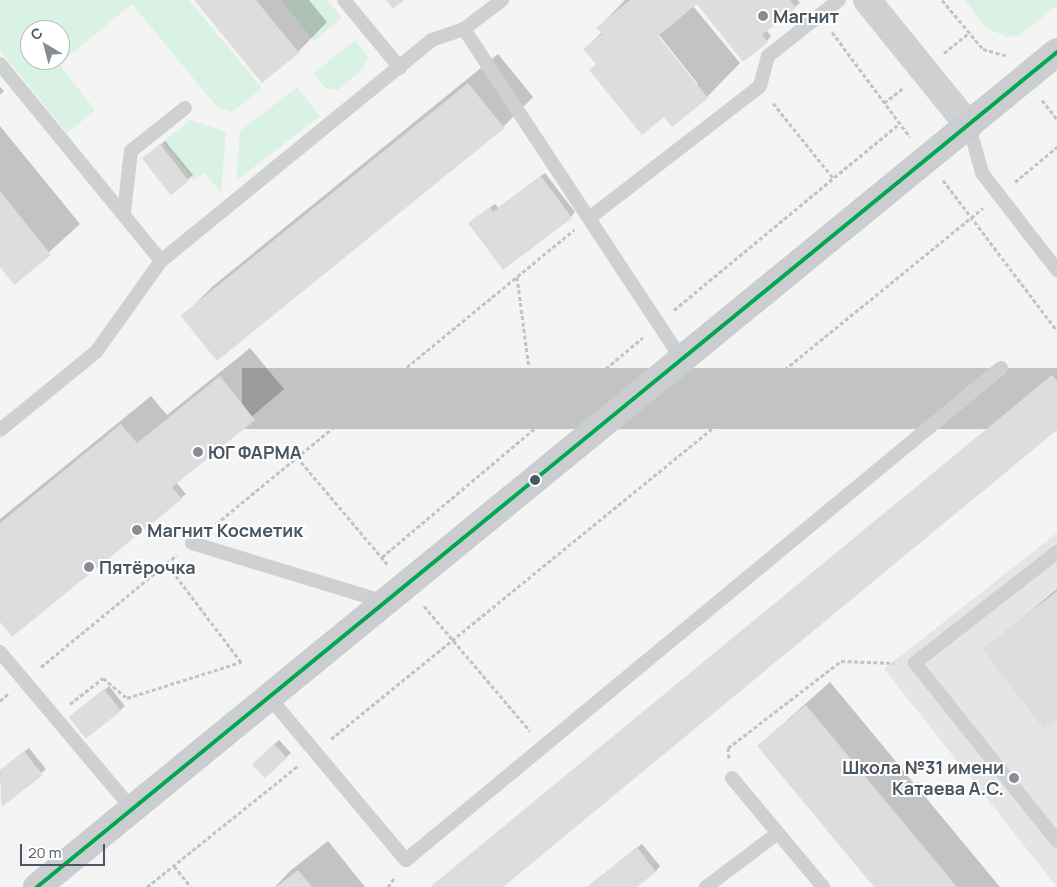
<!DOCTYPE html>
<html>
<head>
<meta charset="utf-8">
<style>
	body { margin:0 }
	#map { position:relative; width:1057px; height:887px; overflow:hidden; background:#f4f4f4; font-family:Manrope,sans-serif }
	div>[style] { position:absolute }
	.education>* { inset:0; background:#e6e5e6 }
	.green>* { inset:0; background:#d9f2e3 }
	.shadow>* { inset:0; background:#0003; transform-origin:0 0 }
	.building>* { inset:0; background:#ddddde; transform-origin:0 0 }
	.path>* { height:3px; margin-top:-1.5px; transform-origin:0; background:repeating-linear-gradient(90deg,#bcc7c4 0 4px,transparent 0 6.5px) }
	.service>* { height:14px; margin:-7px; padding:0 7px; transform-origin:7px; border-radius:7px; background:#ced0d2 }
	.tertiary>* { height:28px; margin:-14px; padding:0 14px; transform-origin:14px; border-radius:14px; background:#ced0d2 }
	.primary>* { height:28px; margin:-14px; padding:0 14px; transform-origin:14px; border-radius:14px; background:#caced1 }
	.bus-1>* { height:4px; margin:-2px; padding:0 2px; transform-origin:2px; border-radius:2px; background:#00a651 }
	.dots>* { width:14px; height:14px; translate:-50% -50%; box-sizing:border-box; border:2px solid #fff; border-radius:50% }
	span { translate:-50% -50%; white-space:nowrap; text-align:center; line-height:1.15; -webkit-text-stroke:4px #fff; paint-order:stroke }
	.poi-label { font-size:18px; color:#4a5661; font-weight:700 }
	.left { translate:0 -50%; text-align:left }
	.right { translate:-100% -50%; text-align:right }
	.north { position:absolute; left:20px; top:20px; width:50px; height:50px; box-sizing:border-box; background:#fff; border:1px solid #b7bbc0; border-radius:50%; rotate:323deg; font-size:14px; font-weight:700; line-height:20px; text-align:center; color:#4a5661 }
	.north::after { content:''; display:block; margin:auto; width:18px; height:22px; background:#868d94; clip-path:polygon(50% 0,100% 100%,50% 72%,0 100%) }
	.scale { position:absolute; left:20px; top:844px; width:85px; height:22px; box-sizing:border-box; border:2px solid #4a5661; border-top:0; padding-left:6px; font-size:15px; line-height:18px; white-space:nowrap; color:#4a5661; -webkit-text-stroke:4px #fff; paint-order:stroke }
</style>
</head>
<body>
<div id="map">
	<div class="education">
		<div style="clip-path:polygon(1057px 533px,1057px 887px,884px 669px)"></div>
	</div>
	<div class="green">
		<div style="clip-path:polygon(evenodd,0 0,189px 0,262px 88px,232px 112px,217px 107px,132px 4px,59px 64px,95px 110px,67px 133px,0 50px,0 0,30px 30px,60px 30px,60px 60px,30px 60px,30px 30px)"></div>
		<div style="clip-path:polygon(281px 0,327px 0,342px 18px,314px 41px)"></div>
		<div style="clip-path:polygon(965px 0,1057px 0,1057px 5px,1019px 36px,1008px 37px,986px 28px)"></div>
		<div style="clip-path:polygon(355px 40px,368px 56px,363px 69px,338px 90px,326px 88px,313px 74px)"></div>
		<div style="clip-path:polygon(297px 87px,320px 116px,236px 181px,240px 131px)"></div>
		<div style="clip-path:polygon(190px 120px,226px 132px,221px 192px,204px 173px,194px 181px,163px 142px)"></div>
	</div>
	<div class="shadow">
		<div style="clip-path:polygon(196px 0,309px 0,327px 22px,298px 52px)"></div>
		<div style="clip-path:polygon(evenodd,625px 0,798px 0,800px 3px,766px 30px,771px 36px,767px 41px,697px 3px,693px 6px,740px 63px,707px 97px,664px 115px,597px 64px,585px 49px,602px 32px,598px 28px,625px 0,655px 30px,698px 84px,697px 86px,653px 32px,655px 30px)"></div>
		<div style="clip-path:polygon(498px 54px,533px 97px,503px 127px,218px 359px,183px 316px,213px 286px)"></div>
		<div style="clip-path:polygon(0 87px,4px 91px,0 95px)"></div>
		<div style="clip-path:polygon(0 126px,80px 224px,15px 283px,0 265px)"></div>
		<div style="clip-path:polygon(165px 141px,193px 175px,171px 194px,148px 155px)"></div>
		<div style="clip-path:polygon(545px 173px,575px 212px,571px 217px,474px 219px,495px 204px,498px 208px)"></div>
		<div style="clip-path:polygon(250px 348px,284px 389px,176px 482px,186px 494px,181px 498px,0 620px,0 519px,151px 396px,167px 415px)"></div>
		<div style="left:1057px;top:368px;width:61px;height:815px;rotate:90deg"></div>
		<div style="clip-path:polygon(1057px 589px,1057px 718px,984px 650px)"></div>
		<div style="clip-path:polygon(830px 682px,1000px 887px,875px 887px,758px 746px)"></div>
		<div style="clip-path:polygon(109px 686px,125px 706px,86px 738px,75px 714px)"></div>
		<div style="clip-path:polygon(279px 740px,291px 753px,264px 777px,257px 760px)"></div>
		<div style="clip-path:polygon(29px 748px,46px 769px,2px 806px,0 771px)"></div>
		<div style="clip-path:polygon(328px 841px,365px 887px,275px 887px,290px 871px)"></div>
		<div style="clip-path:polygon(642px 844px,660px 866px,656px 871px,635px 887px,587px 887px)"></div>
	</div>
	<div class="building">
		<div style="clip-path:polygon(194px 0,256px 0,299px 53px,262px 83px)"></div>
		<div style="clip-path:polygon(386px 0,404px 0,393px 9px)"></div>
		<div style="clip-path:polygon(630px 0,790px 0,796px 8px,762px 35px,768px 42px,743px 62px,697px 4px,658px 36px,708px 98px,672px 127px,664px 117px,642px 135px,589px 70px,596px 64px,583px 49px,602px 34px,596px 28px)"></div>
		<div style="left:468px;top:83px;width:58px;height:370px;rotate:51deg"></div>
		<div style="left:160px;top:144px;width:47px;height:23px;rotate:52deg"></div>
		<div style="clip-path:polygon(541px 176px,572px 218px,503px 270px,468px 223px,490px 207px,493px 212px)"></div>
		<div style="clip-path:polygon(0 191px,51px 255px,14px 285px,0 267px)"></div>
		<div style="clip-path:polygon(1052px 375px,1057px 381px,1057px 430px,503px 887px,430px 887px)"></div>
		<div style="clip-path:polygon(220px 376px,255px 420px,172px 487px,182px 499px,12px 637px,0 622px,0 523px,121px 424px,137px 443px)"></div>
		<div style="clip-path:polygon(1057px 591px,1057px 719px,1044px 729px,982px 649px)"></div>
		<div style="left:104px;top:689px;width:28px;height:45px;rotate:52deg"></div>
		<div style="clip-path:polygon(806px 705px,957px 887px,874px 887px,757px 746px)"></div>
		<div style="left:274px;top:744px;width:19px;height:30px;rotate:47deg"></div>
		<div style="clip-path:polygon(24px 751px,43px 775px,2px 807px,0 770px)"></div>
		<div style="clip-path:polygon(637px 847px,656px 872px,637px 887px,587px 887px)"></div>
		<div style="clip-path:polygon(298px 870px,312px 887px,276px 887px)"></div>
	</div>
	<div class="path">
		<div style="left:942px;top:0;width:64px;rotate:50.1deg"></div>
		<div style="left:983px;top:49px;width:25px;rotate:16deg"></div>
		<div style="left:832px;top:32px;width:131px;rotate:53.4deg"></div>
		<div style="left:944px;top:53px;width:32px;rotate:-39deg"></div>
		<div style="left:1042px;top:100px;width:24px;rotate:52deg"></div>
		<div style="left:773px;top:103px;width:96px;rotate:51.3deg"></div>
		<div style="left:884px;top:103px;width:24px;rotate:-38deg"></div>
		<div style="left:943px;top:180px;width:189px;rotate:52.9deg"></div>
		<div style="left:1015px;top:182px;width:55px;rotate:-39.8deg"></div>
		<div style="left:517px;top:277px;width:153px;rotate:82.5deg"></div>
		<div style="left:674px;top:310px;width:293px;rotate:-39.6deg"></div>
		<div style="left:297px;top:457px;width:140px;rotate:49.9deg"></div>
		<div style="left:211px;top:528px;width:470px;rotate:-39.4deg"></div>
		<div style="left:382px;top:557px;width:341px;rotate:-40.1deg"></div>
		<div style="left:424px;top:606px;width:164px;rotate:49.7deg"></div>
		<div style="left:41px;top:667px;width:176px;rotate:-39.5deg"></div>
		<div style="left:0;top:701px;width:12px;rotate:-42deg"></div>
		<div style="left:70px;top:704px;width:42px;rotate:-38.2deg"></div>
		<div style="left:103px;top:678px;width:31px;rotate:40deg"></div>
		<div style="left:127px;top:698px;width:120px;rotate:-17.5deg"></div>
		<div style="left:241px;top:662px;width:123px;rotate:-127.1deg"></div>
		<div style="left:331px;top:739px;width:841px;rotate:-39.16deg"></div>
		<div style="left:729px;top:758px;width:10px;rotate:-96deg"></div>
		<div style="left:728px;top:748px;width:143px;rotate:-37.6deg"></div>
		<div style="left:841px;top:661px;width:53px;rotate:2.2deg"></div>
		<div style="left:174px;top:866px;width:27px;rotate:51deg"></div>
		<div style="left:147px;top:887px;width:195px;rotate:-38.8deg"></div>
		<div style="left:388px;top:887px;width:11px;rotate:-56deg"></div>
	</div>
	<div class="service">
		<div style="left:344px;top:0;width:88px;rotate:50.5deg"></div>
		<div style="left:464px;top:29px;width:396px;rotate:56.6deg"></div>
		<div style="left:0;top:64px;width:254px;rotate:50.7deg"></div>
		<div style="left:969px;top:126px;width:49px;rotate:74.5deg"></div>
		<div style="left:982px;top:173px;width:123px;rotate:52.3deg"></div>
		<div style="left:124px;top:212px;width:61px;rotate:-83.5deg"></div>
		<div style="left:131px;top:151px;width:69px;rotate:-38.5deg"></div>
		<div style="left:592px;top:216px;width:212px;rotate:-37.7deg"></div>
		<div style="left:760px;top:86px;width:31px;rotate:-75deg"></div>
		<div style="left:768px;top:56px;width:90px;rotate:-38.3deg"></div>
		<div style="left:0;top:430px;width:124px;rotate:-39.1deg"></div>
		<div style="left:96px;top:352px;width:112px;rotate:-54.5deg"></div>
		<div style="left:161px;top:261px;width:350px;rotate:-39.2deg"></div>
		<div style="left:432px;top:40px;width:34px;rotate:-19deg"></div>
		<div style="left:464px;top:29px;width:48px;rotate:-37.3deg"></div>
		<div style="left:192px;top:543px;width:202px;rotate:17deg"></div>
		<div style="left:1057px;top:552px;width:180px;rotate:142deg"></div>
		<div style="left:915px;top:663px;width:228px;rotate:51.4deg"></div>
		<div style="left:0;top:652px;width:205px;rotate:49.9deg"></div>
		<div style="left:269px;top:697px;width:213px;rotate:50deg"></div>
		<div style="left:406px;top:860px;width:772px;rotate:-39.59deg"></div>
		<div style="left:732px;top:778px;width:142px;rotate:50.1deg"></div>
		<div style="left:706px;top:887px;width:90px;rotate:-36.9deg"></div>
	</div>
	<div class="tertiary">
		<div style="left:867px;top:0;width:162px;rotate:51deg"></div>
	</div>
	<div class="primary">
		<div style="left:37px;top:887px;width:1318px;rotate:-39.3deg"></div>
	</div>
	<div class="bus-1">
		<div style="left:37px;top:887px;width:1318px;rotate:-39.3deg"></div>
	</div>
	<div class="dots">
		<div style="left:763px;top:16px;background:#868d94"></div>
		<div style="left:198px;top:452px;background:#868d94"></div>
		<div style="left:535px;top:480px;background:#4a5661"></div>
		<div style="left:137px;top:530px;background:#868d94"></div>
		<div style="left:89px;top:567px;background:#868d94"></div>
		<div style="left:1014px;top:778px;background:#868d94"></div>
	</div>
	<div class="poi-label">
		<span class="left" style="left:773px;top:16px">Магнит</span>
		<span class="left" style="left:208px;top:452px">ЮГ ФАРМА</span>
		<span class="left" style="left:147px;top:530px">Магнит Косметик</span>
		<span class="left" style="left:99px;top:567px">Пятёрочка</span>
		<span class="right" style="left:1004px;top:778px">Школа №31 имени<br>Катаева А.С.</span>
	</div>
	<div class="north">С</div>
	<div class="scale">20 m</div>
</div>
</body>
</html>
